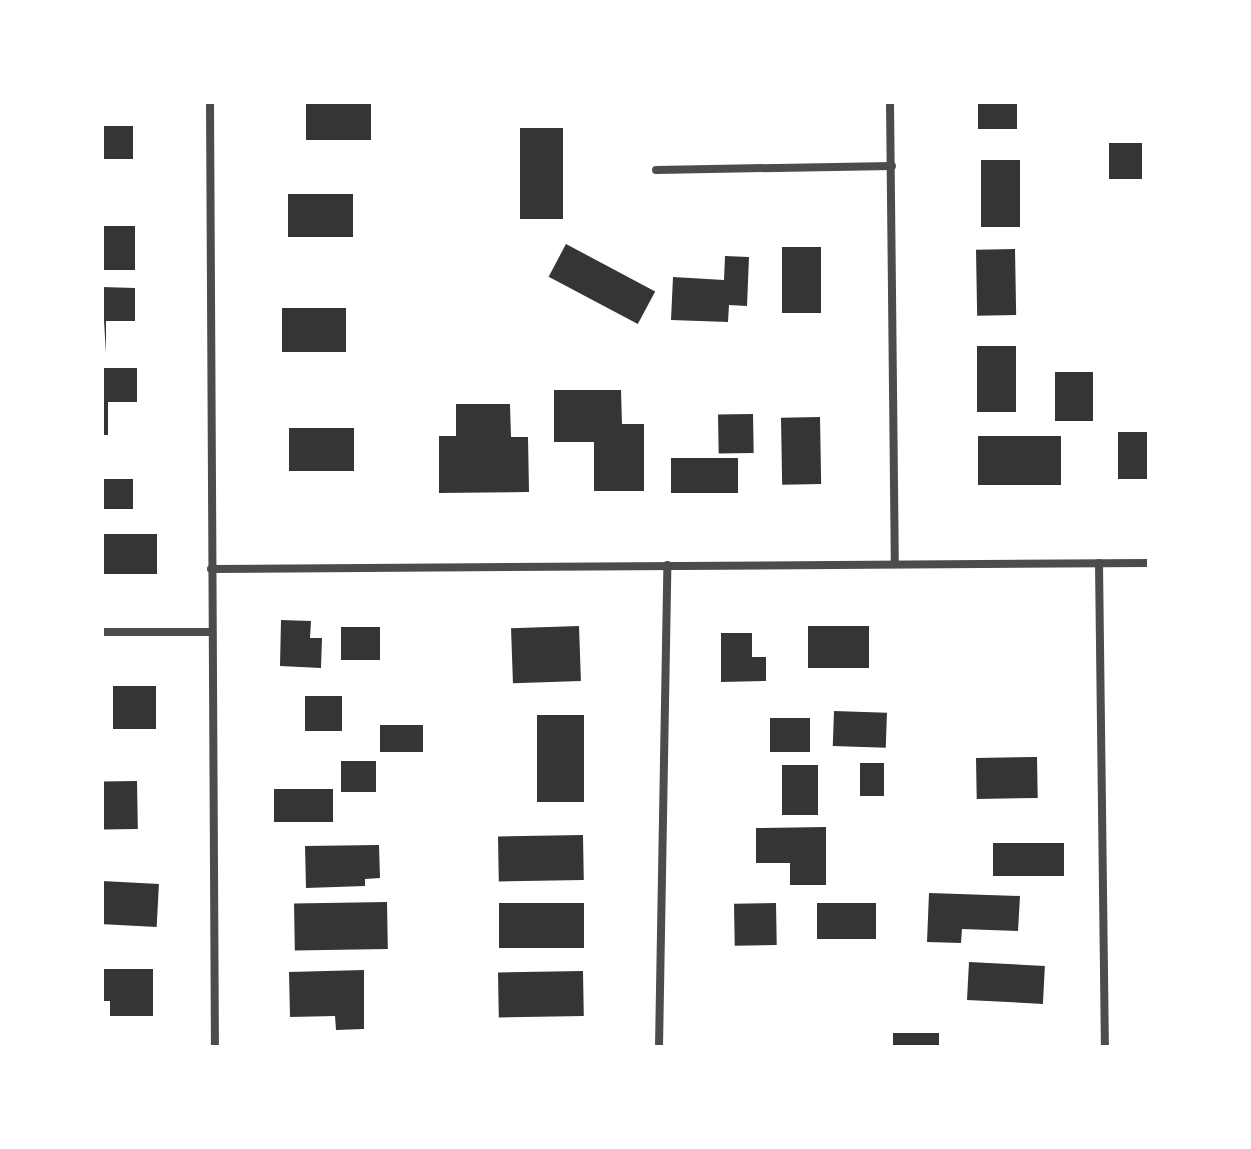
<!DOCTYPE html>
<html>
<head>
<meta charset="utf-8">
<style>
	body { margin:0 }
	#map { position:relative; width:1251px; height:1149px; overflow:hidden; background:#fff; font-family:Georgia,serif }
	div>[style] { position:absolute }
	.building>* { inset:0; background:#353535; transform-origin:0 0 }
	.minor>* { height:8px; margin:-4px; padding:0 4px; transform-origin:4px; border-radius:4px; background:#4c4c4c }
	span { translate:-50% -50%; white-space:nowrap; text-align:center; line-height:1.15; -webkit-text-stroke:8px #fff; paint-order:stroke }
	.frame { position:absolute; inset:0; border:104px solid #fff; pointer-events:none }
</style>
</head>
<body>
<div id="map">
	<div class="building">
		<div style="left:306px;top:102px;width:65px;height:38px"></div>
		<div style="left:978px;top:102px;width:39px;height:27px"></div>
		<div style="left:102px;top:126px;width:31px;height:33px"></div>
		<div style="left:520px;top:128px;width:43px;height:91px"></div>
		<div style="left:1109px;top:143px;width:33px;height:36px"></div>
		<div style="left:1020px;top:160px;width:67px;height:39px;rotate:90deg"></div>
		<div style="left:353px;top:194px;width:43px;height:65px;rotate:90deg"></div>
		<div style="left:102px;top:226px;width:33px;height:44px"></div>
		<div style="left:566px;top:244px;width:101px;height:37px;rotate:28deg"></div>
		<div style="left:782px;top:247px;width:39px;height:66px"></div>
		<div style="left:1015px;top:249px;width:66px;height:39px;rotate:89deg"></div>
		<div style="clip-path:polygon(725px 256px,749px 257px,747px 306px,729px 305px,728px 322px,671px 320px,673px 277px,724px 280px)"></div>
		<div style="clip-path:polygon(102px 287px,135px 288px,135px 321px,106px 321px,106px 354px)"></div>
		<div style="left:282px;top:308px;width:64px;height:44px"></div>
		<div style="left:977px;top:346px;width:39px;height:66px"></div>
		<div style="clip-path:polygon(102px 368px,137px 368px,137px 402px,108px 402px,108px 435px,102px 435px)"></div>
		<div style="left:1055px;top:372px;width:38px;height:49px"></div>
		<div style="clip-path:polygon(554px 390px,621px 390px,622px 424px,644px 424px,644px 491px,594px 491px,594px 442px,554px 442px)"></div>
		<div style="clip-path:polygon(456px 404px,510px 404px,511px 437px,528px 437px,529px 492px,439px 493px,439px 436px,456px 436px)"></div>
		<div style="left:753px;top:414px;width:39px;height:35px;rotate:89deg"></div>
		<div style="left:820px;top:417px;width:67px;height:39px;rotate:89deg"></div>
		<div style="left:289px;top:428px;width:65px;height:43px"></div>
		<div style="left:1118px;top:432px;width:31px;height:47px"></div>
		<div style="left:1061px;top:436px;width:49px;height:83px;rotate:90deg"></div>
		<div style="left:671px;top:458px;width:67px;height:35px"></div>
		<div style="left:102px;top:479px;width:31px;height:30px"></div>
		<div style="left:102px;top:534px;width:55px;height:40px"></div>
		<div style="clip-path:polygon(281px 620px,311px 621px,310px 638px,322px 638px,321px 668px,280px 666px)"></div>
		<div style="left:579px;top:626px;width:55px;height:68px;rotate:88deg"></div>
		<div style="left:869px;top:626px;width:42px;height:61px;rotate:90deg"></div>
		<div style="left:341px;top:627px;width:39px;height:33px"></div>
		<div style="clip-path:polygon(721px 633px,752px 633px,752px 657px,766px 657px,766px 681px,721px 682px)"></div>
		<div style="left:113px;top:686px;width:43px;height:43px"></div>
		<div style="left:305px;top:696px;width:37px;height:35px"></div>
		<div style="left:834px;top:711px;width:53px;height:35px;rotate:2deg"></div>
		<div style="left:537px;top:715px;width:47px;height:87px"></div>
		<div style="left:770px;top:718px;width:40px;height:34px"></div>
		<div style="left:380px;top:725px;width:43px;height:27px"></div>
		<div style="left:1037px;top:757px;width:41px;height:61px;rotate:89deg"></div>
		<div style="left:341px;top:761px;width:35px;height:31px"></div>
		<div style="left:860px;top:763px;width:24px;height:33px"></div>
		<div style="left:782px;top:765px;width:36px;height:50px"></div>
		<div style="left:137px;top:781px;width:48px;height:35px;rotate:89deg"></div>
		<div style="left:274px;top:789px;width:59px;height:33px"></div>
		<div style="clip-path:polygon(826px 827px,826px 885px,790px 885px,790px 863px,756px 863px,756px 828px)"></div>
		<div style="left:583px;top:835px;width:45px;height:85px;rotate:89deg"></div>
		<div style="left:993px;top:843px;width:71px;height:33px"></div>
		<div style="clip-path:polygon(379px 845px,380px 878px,365px 879px,365px 886px,306px 888px,305px 846px)"></div>
		<div style="left:102px;top:881px;width:57px;height:43px;rotate:3deg"></div>
		<div style="clip-path:polygon(929px 893px,1020px 896px,1018px 931px,962px 929px,961px 943px,927px 942px)"></div>
		<div style="left:387px;top:902px;width:47px;height:93px;rotate:89deg"></div>
		<div style="left:584px;top:903px;width:45px;height:85px;rotate:90deg"></div>
		<div style="left:776px;top:903px;width:42px;height:42px;rotate:89deg"></div>
		<div style="left:876px;top:903px;width:36px;height:59px;rotate:90deg"></div>
		<div style="left:969px;top:962px;width:76px;height:38px;rotate:3deg"></div>
		<div style="clip-path:polygon(102px 969px,153px 969px,153px 1016px,110px 1016px,110px 1001px,102px 1001px)"></div>
		<div style="clip-path:polygon(364px 970px,364px 1029px,336px 1030px,335px 1016px,290px 1017px,289px 972px)"></div>
		<div style="left:583px;top:971px;width:45px;height:85px;rotate:89deg"></div>
		<div style="left:939px;top:1033px;width:14px;height:46px;rotate:90deg"></div>
	</div>
	<div class="minor">
		<div style="left:210px;top:102px;width:945px;rotate:89.7deg"></div>
		<div style="left:890px;top:102px;width:459px;rotate:89.4deg"></div>
		<div style="left:656px;top:170px;width:236px;rotate:-1deg"></div>
		<div style="left:1099px;top:563px;width:484px;rotate:89.3deg"></div>
		<div style="left:211px;top:569px;width:938px;rotate:-0.37deg"></div>
		<div style="left:102px;top:632px;width:110px"></div>
		<div style="left:659px;top:1047px;width:482px;rotate:-89deg"></div>
	</div>
	<div class="frame"></div>
</div>
</body>
</html>
